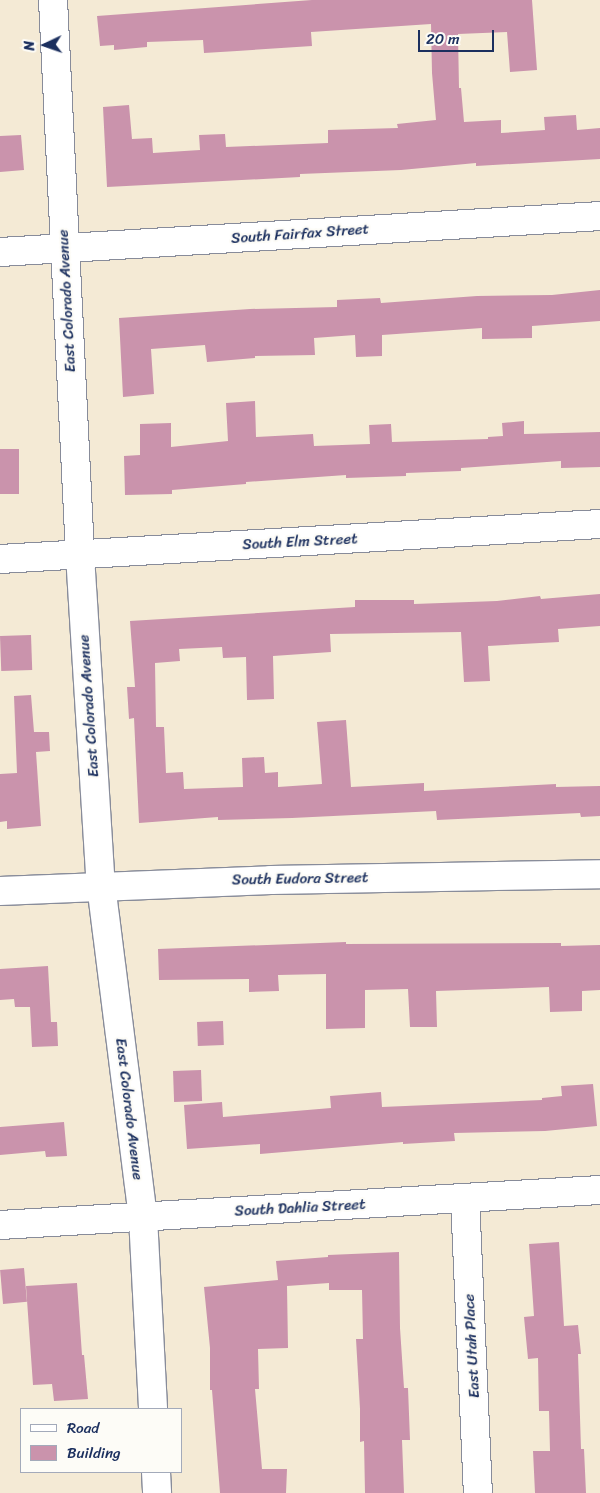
<!DOCTYPE html>
<html>
<head>
<meta charset="utf-8">
<style>
	body { margin:0 }
	#map { position:relative; width:600px; height:1493px; overflow:hidden; background:#f4ead5; font-family:Sriracha,sans-serif }
	div>[style] { position:absolute }
	.building>* { inset:0; background:#ca93ac; transform-origin:0 0 }
	.roads { filter:drop-shadow(1px 0 #888c9a) drop-shadow(-1px 0 #888c9a) drop-shadow(0 1px #888c9a) drop-shadow(0 -1px #888c9a) }
	.street>* { height:28px; margin:-14px; padding:0 14px; transform-origin:14px; border-radius:14px; background:#fff }
	.secondary>* { height:28px; margin:-14px; padding:0 14px; transform-origin:14px; border-radius:14px; background:#fff }
	span { translate:-50% -50%; white-space:nowrap; text-align:center; line-height:1.15; -webkit-text-stroke:4.5px #fdfcf7; paint-order:stroke }
	.street-label { font-size:15px; color:#1b2f5e }
	.legend { position:absolute; left:20px; top:1408px; width:162px; height:65px; box-sizing:border-box; background:#fdfcf7; border:1px solid #a3aaba; margin:0; padding:6px 9px; list-style:none; font-size:15px; color:#1b2f5e }
	.legend li { display:flex; align-items:center; gap:10px; height:25px }
	.legend b { width:25px; border:1px solid #a3aaba }
	.north { position:absolute; left:20px; top:20px; width:50px; height:50px; -webkit-text-stroke:4px #fdfcf7; paint-order:stroke; rotate:267deg; font-size:14px; font-weight:700; line-height:20px; text-align:center; color:#1b2f5e }
	.north::after { content:''; display:block; margin:auto; width:18px; height:22px; background:#1b2f5e; clip-path:polygon(50% 0,100% 100%,50% 72%,0 100%) }
	.scale { position:absolute; left:418px; top:30px; width:76px; height:22px; box-sizing:border-box; border:2px solid #1b2f5e; border-top:0; padding-left:6px; font-size:15px; line-height:18px; white-space:nowrap; color:#1b2f5e; -webkit-text-stroke:4px #fdfcf7; paint-order:stroke }
</style>
</head>
<body>
<div id="map">
	<div class="building">
		<div style="clip-path:polygon(312px 0,532px 0,537px 70px,510px 72px,507px 32px,458px 34px,459px 88px,461px 88px,464px 122px,501px 120px,501px 133px,545px 130px,544px 117px,576px 115px,577px 130px,600px 128px,600px 159px,476px 166px,476px 163px,401px 170px,300px 174px,300px 177px,107px 187px,103px 107px,129px 105px,132px 139px,152px 138px,153px 153px,200px 150px,199px 135px,225px 134px,226px 147px,328px 143px,328px 130px,398px 128px,397px 124px,436px 120px,432px 73px,431px 24px,311px 32px,312px 46px,237px 51px,204px 53px,203px 40px,147px 42px,147px 47px,114px 50px,114px 45px,100px 46px,97px 16px)"></div>
		<div style="clip-path:polygon(21px 135px,24px 170px,0 172px,0 136px)"></div>
		<div style="clip-path:polygon(600px 290px,600px 321px,532px 326px,532px 338px,482px 339px,482px 328px,382px 335px,382px 356px,356px 357px,355px 335px,314px 338px,315px 355px,255px 356px,255px 358px,207px 362px,205px 345px,151px 349px,154px 394px,123px 397px,119px 318px,250px 309px,337px 307px,337px 300px,380px 298px,381px 303px,477px 296px,552px 295px)"></div>
		<div style="clip-path:polygon(255px 401px,256px 437px,313px 434px,314px 446px,370px 444px,369px 425px,391px 424px,392px 442px,488px 439px,488px 437px,503px 436px,502px 423px,524px 421px,524px 434px,600px 432px,600px 467px,561px 468px,561px 461px,461px 468px,461px 471px,406px 473px,406px 476px,346px 478px,346px 475px,246px 482px,246px 484px,172px 490px,172px 494px,125px 495px,124px 456px,140px 455px,140px 424px,171px 423px,171px 447px,228px 441px,226px 403px)"></div>
		<div style="left:0;top:449px;width:19px;height:45px"></div>
		<div style="clip-path:polygon(600px 594px,600px 626px,558px 629px,559px 642px,488px 646px,490px 681px,464px 682px,461px 632px,330px 634px,331px 652px,273px 656px,274px 699px,247px 700px,246px 657px,223px 658px,222px 647px,179px 649px,180px 661px,155px 663px,156px 727px,164px 727px,166px 773px,183px 772px,184px 789px,243px 787px,242px 758px,264px 757px,265px 773px,278px 772px,278px 787px,322px 784px,317px 722px,346px 720px,351px 787px,424px 783px,424px 791px,556px 784px,556px 787px,600px 786px,600px 816px,581px 817px,580px 813px,437px 820px,436px 811px,292px 818px,218px 820px,218px 817px,139px 823px,134px 718px,129px 719px,127px 687px,135px 687px,130px 621px,355px 607px,355px 600px,414px 600px,414px 604px,497px 601px,540px 596px,541px 599px)"></div>
		<div style="left:31px;top:635px;width:35px;height:31px;rotate:88deg"></div>
		<div style="clip-path:polygon(31px 695px,34px 732px,49px 732px,50px 751px,36px 752px,41px 826px,7px 829px,7px 821px,0 822px,0 774px,17px 773px,14px 696px)"></div>
		<div style="clip-path:polygon(346px 942px,346px 944px,561px 943px,561px 946px,600px 945px,600px 990px,582px 991px,582px 1011px,550px 1012px,549px 987px,436px 991px,437px 1027px,410px 1027px,408px 989px,365px 990px,365px 1028px,326px 1029px,326px 974px,278px 975px,279px 991px,249px 992px,249px 979px,159px 980px,158px 949px)"></div>
		<div style="clip-path:polygon(48px 966px,51px 1022px,57px 1022px,58px 1046px,32px 1047px,30px 1007px,15px 1007px,14px 999px,0 1000px,0 969px)"></div>
		<div style="left:223px;top:1021px;width:24px;height:26px;rotate:88deg"></div>
		<div style="left:201px;top:1070px;width:31px;height:28px;rotate:88deg"></div>
		<div style="clip-path:polygon(593px 1084px,597px 1126px,545px 1131px,454px 1133px,455px 1141px,403px 1144px,403px 1142px,260px 1154px,260px 1144px,187px 1149px,184px 1105px,222px 1102px,223px 1117px,331px 1108px,330px 1096px,381px 1092px,382px 1107px,542px 1100px,542px 1098px,562px 1096px,561px 1086px)"></div>
		<div style="clip-path:polygon(64px 1122px,67px 1156px,46px 1157px,45px 1151px,0 1155px,0 1127px)"></div>
		<div style="clip-path:polygon(559px 1242px,564px 1326px,578px 1325px,581px 1354px,578px 1354px,581px 1449px,584px 1449px,586px 1493px,535px 1493px,533px 1451px,550px 1451px,549px 1411px,539px 1411px,538px 1358px,528px 1359px,524px 1317px,534px 1316px,529px 1244px)"></div>
		<div style="clip-path:polygon(399px 1252px,400px 1328px,404px 1388px,408px 1388px,410px 1440px,402px 1440px,404px 1493px,365px 1493px,364px 1441px,360px 1442px,360px 1409px,356px 1339px,363px 1339px,362px 1290px,329px 1290px,329px 1283px,287px 1286px,288px 1348px,258px 1349px,259px 1389px,255px 1389px,262px 1469px,287px 1469px,286px 1493px,220px 1493px,212px 1390px,210px 1390px,210px 1348px,204px 1287px,278px 1280px,276px 1261px,328px 1257px,328px 1255px)"></div>
		<div style="left:24px;top:1268px;width:34px;height:24px;rotate:85deg"></div>
		<div style="clip-path:polygon(77px 1283px,82px 1355px,84px 1355px,88px 1399px,54px 1401px,52px 1384px,33px 1385px,26px 1286px)"></div>
	</div>
	<div class="roads">
		<div class="street">
			<div style="left:53px;top:0;width:556px;rotate:87.21deg"></div>
			<div style="left:80px;top:555px;width:331px;rotate:86.4deg"></div>
			<div style="left:101px;top:885px;width:335px;rotate:82.8deg"></div>
			<div style="left:143px;top:1217px;width:192px;rotate:87deg"></div>
			<div style="left:0;top:252px;width:601px;rotate:-3.43deg"></div>
			<div style="left:0;top:559px;width:601px;rotate:-3.34deg"></div>
			<div style="left:0;top:891px;width:271px;rotate:-2.3deg"></div>
			<div style="left:271px;top:880px;width:329px;rotate:-1deg"></div>
			<div style="left:465px;top:1198px;width:295px;rotate:87.5deg"></div>
			<div style="left:156px;top:1472px;width:21px;rotate:87deg"></div>
		</div>
		<div class="secondary">
			<div style="left:0;top:1225px;width:601px;rotate:-3.34deg"></div>
		</div>
	</div>
	<div class="street-label">
		<span style="left:300px;top:234px;rotate:-4deg">South Fairfax Street</span>
		<span style="left:67px;top:301px;rotate:-93deg">East Colorado Avenue</span>
		<span style="left:300px;top:542px;rotate:-3deg">South Elm Street</span>
		<span style="left:89px;top:706px;rotate:-94deg">East Colorado Avenue</span>
		<span style="left:300px;top:879px;rotate:-1deg">South Eudora Street</span>
		<span style="left:129px;top:1109px;rotate:83deg">East Colorado Avenue</span>
		<span style="left:300px;top:1208px;rotate:-3deg">South Dahlia Street</span>
		<span style="left:472px;top:1346px;rotate:-93deg">East Utah Place</span>
	</div>
	<ul class="legend">
	<li><b style="height:6px;background:#fff"></b>Road</li>
	<li><b style="height:14px;background:#ca93ac"></b>Building</li>
	</ul>
	<div class="north">N</div>
	<div class="scale">20 m</div>
</div>
</body>
</html>
